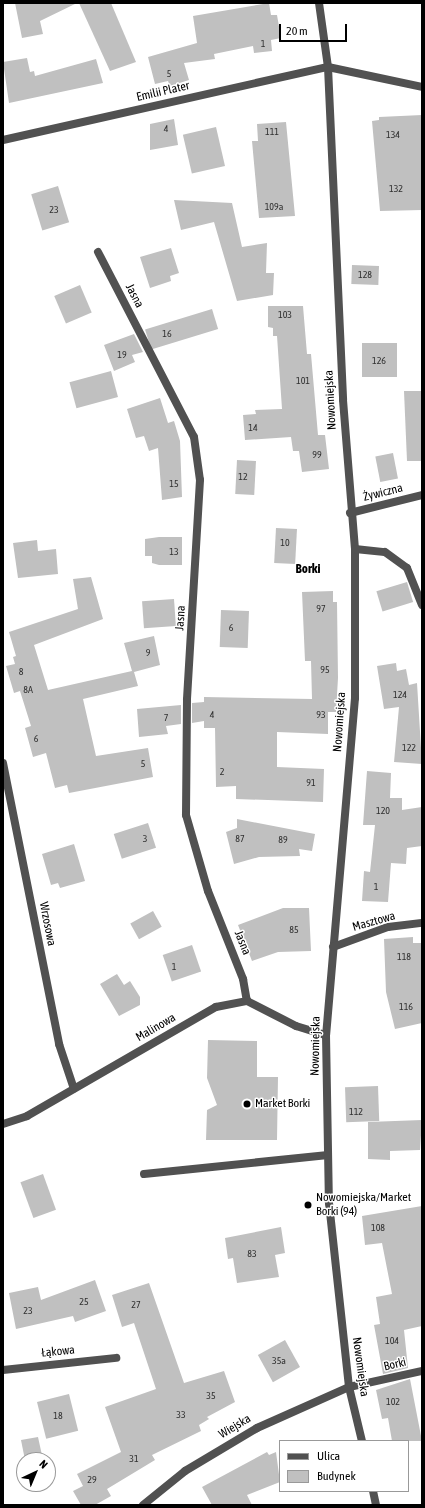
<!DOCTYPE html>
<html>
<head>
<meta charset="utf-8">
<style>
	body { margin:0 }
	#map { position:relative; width:425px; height:1508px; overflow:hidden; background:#fff; font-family:"Asap Condensed",sans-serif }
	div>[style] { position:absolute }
	.building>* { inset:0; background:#c0c0c0; transform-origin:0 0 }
	.service>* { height:8px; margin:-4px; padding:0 4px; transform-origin:4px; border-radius:4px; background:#515151 }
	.minor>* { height:8px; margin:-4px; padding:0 4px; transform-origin:4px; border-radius:4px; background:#515151 }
	.dots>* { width:11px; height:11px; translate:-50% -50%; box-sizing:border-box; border:2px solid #fff; border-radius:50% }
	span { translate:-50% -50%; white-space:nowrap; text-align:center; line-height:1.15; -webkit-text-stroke:3px #fff; paint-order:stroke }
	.number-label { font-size:10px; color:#303030 }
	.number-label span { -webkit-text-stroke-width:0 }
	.street-label { font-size:12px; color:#000 }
	.poi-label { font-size:12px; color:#000 }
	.left { translate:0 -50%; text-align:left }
	.neighbourhood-label { font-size:13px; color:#000; font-weight:700 }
	.frame { position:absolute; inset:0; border:4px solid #000; pointer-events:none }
	.legend { position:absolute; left:279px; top:1440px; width:130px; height:52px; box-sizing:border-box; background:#fff; border:1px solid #999; margin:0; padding:5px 7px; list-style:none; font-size:12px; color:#000 }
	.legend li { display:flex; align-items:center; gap:8px; height:20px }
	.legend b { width:20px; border:1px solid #999 }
	.north { position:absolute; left:16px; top:1452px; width:40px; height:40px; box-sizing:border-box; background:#fff; border:1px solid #999; border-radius:50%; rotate:44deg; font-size:11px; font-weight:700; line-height:16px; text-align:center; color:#000 }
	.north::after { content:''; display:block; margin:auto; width:14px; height:18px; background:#000; clip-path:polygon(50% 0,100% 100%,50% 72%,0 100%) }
	.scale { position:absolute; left:279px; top:24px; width:68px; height:18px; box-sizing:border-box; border:2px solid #000; border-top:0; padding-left:5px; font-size:12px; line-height:14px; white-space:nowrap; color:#000; -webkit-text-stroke:3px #fff; paint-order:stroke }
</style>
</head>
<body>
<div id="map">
	<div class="building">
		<div style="clip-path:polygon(15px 3px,77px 3px,40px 21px,43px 34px,22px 38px)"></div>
		<div style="clip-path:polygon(79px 3px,111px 3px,136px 62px,110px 71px)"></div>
		<div style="clip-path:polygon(269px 3px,271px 15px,277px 15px,281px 38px,271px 40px,272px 51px,254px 53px,253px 46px,214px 54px,215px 59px,184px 63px,189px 80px,170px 86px,168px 81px,155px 84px,148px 57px,197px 43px,193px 16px)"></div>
		<div style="clip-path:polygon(27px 58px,30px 72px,34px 71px,35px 76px,96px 59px,103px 83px,9px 103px,3px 62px)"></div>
		<div style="clip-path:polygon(422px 115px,422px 210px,380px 211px,372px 121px,379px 120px,379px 117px)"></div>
		<div style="clip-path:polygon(174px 119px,178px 145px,150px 150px,150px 124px)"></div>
		<div style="clip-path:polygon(286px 122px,295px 216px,259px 218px,252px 141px,258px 141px,257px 124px)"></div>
		<div style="left:216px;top:127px;width:40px;height:34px;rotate:77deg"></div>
		<div style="left:58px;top:186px;width:38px;height:28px;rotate:73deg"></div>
		<div style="clip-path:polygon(174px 200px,232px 203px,242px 247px,267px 243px,266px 273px,274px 273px,273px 295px,237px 301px,214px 222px,181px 230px)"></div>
		<div style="clip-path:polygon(171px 248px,179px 273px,170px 276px,171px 281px,150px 288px,140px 257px)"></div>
		<div style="left:352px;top:265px;width:27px;height:19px;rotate:2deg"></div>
		<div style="left:80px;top:285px;width:30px;height:28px;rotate:67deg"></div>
		<div style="clip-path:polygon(268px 306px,303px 306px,307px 354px,311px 354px,318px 435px,325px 435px,329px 469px,302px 472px,299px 451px,293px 451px,291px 437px,245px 440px,243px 415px,256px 414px,255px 410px,282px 409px,277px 336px,273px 336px,273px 328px,268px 327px)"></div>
		<div style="left:212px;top:309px;width:21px;height:70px;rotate:73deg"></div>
		<div style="clip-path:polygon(134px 334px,143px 352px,132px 355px,135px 362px,114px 371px,104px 345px)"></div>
		<div style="left:362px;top:343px;width:35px;height:34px"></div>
		<div style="left:111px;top:371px;width:27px;height:43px;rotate:75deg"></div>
		<div style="clip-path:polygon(404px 391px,422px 391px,422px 461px,407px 461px)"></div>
		<div style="clip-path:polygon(160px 398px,168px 423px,174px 421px,180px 441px,182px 497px,162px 500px,158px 448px,149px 451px,144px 436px,136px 438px,127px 409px)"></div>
		<div style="left:393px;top:453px;width:26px;height:18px;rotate:79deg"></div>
		<div style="left:237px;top:460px;width:19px;height:34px;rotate:3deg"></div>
		<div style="left:276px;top:528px;width:21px;height:35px;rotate:3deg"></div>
		<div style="clip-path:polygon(159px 537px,182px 537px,182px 565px,159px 565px,152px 563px,152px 556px,145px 556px,145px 539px)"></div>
		<div style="clip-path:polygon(37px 540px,38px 551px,56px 549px,58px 574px,18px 578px,13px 543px)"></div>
		<div style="clip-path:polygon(91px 577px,103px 619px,34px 645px,48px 690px,132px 671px,124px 643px,154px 636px,160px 665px,134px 672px,138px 686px,83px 699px,96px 756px,148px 748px,153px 777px,69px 793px,67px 785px,55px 788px,46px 753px,33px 757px,25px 728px,31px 726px,20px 691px,14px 693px,6px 666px,15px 664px,13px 657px,16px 656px,9px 632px,78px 609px,73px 579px)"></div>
		<div style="left:407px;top:582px;width:21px;height:32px;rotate:73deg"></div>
		<div style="clip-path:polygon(333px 591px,333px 602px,337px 602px,338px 678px,336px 712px,328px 712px,328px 734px,277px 732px,277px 767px,324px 769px,323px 802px,236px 799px,236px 786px,216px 787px,215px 728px,204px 728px,204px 721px,192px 723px,192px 703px,204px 702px,204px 697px,312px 699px,311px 661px,305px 661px,302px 592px)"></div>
		<div style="left:174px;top:599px;width:27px;height:32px;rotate:86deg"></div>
		<div style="left:221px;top:610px;width:28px;height:37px;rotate:2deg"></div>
		<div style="clip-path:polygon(396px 663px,397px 671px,406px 669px,409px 685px,417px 683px,422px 764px,394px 762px,399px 707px,384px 709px,377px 666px)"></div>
		<div style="clip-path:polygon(181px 705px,181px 724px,166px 726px,168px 734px,139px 737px,137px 709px)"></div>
		<div style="clip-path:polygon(367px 771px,391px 773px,390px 798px,402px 798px,402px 810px,422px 807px,422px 846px,407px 848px,406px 864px,391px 863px,388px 902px,362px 901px,364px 871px,370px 872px,375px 825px,363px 825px)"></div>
		<div style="clip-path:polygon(237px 819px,315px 834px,312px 851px,299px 849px,300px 856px,259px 857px,234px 864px,226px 832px,237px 828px)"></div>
		<div style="left:148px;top:823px;width:26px;height:36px;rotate:72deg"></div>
		<div style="clip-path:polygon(74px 844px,85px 881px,60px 888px,58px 883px,51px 885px,42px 854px)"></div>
		<div style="clip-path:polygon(283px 908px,309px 908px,311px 951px,278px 952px,252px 961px,238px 925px)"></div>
		<div style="left:153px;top:911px;width:18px;height:26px;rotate:61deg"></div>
		<div style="clip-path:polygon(413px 937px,413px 943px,422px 943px,422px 1023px,395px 1029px,386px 992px,384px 939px)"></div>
		<div style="left:192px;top:945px;width:28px;height:31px;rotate:71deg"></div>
		<div style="clip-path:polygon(117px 974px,124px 985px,130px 981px,140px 997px,140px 1005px,119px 1016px,100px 984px)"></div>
		<div style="clip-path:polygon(208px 1040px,257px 1041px,257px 1077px,278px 1077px,277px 1140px,206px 1140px,207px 1110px,217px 1105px,207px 1078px)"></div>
		<div style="left:378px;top:1086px;width:35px;height:33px;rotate:88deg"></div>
		<div style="clip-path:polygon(422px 1120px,420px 1150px,390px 1151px,390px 1160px,368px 1159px,368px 1122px)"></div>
		<div style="left:43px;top:1174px;width:38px;height:24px;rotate:70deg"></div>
		<div style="clip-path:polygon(422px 1206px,422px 1326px,404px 1330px,408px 1368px,383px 1374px,374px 1325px,380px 1324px,376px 1297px,392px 1294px,382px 1243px,365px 1245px,362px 1216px)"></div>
		<div style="clip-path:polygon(281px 1227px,285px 1253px,275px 1255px,279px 1277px,237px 1283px,233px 1258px,228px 1259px,225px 1238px)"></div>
		<div style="clip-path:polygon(95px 1280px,106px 1311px,75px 1322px,73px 1316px,16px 1329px,9px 1293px,38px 1287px,41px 1300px)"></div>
		<div style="clip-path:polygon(149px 1283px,184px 1383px,224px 1371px,235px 1402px,207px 1417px,209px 1419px,199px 1425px,201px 1431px,152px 1455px,155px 1460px,107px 1489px,111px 1496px,95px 1505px,81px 1505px,73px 1491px,83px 1486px,77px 1474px,121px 1452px,105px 1407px,156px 1389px,134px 1323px,122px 1327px,112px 1295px)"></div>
		<div style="left:285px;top:1340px;width:31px;height:31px;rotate:61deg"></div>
		<div style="clip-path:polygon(410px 1379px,422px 1441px,392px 1441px,388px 1418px,382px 1419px,376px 1390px)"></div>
		<div style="left:69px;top:1394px;width:38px;height:33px;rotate:76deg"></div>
		<div style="clip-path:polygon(38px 1437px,43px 1460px,25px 1460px,21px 1440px)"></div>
		<div style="clip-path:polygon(267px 1452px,269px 1455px,276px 1452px,280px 1482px,247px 1495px,252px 1505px,212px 1505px,202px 1487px)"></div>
	</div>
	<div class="service">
		<div style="left:144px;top:1174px;width:185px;rotate:-5.9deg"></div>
	</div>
	<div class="minor">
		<div style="left:319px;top:3px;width:65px;rotate:82deg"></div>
		<div style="left:328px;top:67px;width:333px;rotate:87.4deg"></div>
		<div style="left:343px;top:400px;width:149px;rotate:85.4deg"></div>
		<div style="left:355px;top:549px;width:149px;rotate:90deg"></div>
		<div style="left:355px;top:698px;width:338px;rotate:94.9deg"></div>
		<div style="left:326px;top:1035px;width:168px;rotate:89deg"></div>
		<div style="left:329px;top:1203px;width:185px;rotate:83.8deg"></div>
		<div style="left:349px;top:1387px;width:56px;rotate:76.5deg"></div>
		<div style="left:3px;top:140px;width:333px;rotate:-12.7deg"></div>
		<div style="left:328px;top:67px;width:96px;rotate:12deg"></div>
		<div style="left:98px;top:252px;width:208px;rotate:62.6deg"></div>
		<div style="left:194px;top:437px;width:43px;rotate:82.1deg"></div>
		<div style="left:200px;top:480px;width:220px;rotate:93.4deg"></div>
		<div style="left:187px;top:700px;width:115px;rotate:90.5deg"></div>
		<div style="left:186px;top:815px;width:79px;rotate:73.9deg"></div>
		<div style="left:208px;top:891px;width:95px;rotate:68.3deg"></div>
		<div style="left:243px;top:979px;width:22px;rotate:80deg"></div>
		<div style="left:350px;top:513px;width:74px;rotate:-14deg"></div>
		<div style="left:355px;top:549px;width:30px;rotate:6deg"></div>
		<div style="left:385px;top:552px;width:27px;rotate:36deg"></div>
		<div style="left:407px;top:568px;width:40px;rotate:68deg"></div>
		<div style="left:3px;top:763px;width:287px;rotate:78.7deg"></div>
		<div style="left:59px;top:1044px;width:47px;rotate:71.6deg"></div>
		<div style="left:333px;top:947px;width:59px;rotate:-20deg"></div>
		<div style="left:388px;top:927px;width:34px;rotate:-7deg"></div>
		<div style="left:3px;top:1124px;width:25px;rotate:-18deg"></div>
		<div style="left:27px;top:1116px;width:218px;rotate:-30deg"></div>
		<div style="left:216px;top:1007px;width:32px;rotate:-11deg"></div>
		<div style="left:247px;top:1001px;width:55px;rotate:27deg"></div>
		<div style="left:296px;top:1026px;width:31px;rotate:17deg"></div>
		<div style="left:3px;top:1370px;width:114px;rotate:-6.1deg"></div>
		<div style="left:373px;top:1491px;width:14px;rotate:78deg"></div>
		<div style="left:143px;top:1505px;width:54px;rotate:-39deg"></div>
		<div style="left:185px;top:1471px;width:84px;rotate:-30.8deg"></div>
		<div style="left:257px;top:1428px;width:101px;rotate:-24deg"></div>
		<div style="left:349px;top:1387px;width:75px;rotate:-12.4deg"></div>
	</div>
	<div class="dots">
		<div style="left:247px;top:1104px;background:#000"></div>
		<div style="left:308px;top:1205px;background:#000"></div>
	</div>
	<div class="number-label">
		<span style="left:263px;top:44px">1</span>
		<span style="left:169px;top:74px">5</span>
		<span style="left:166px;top:129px">4</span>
		<span style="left:272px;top:132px">111</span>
		<span style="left:393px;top:135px">134</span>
		<span style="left:396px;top:189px">132</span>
		<span style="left:274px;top:207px">109a</span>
		<span style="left:54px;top:210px">23</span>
		<span style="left:365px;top:275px">128</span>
		<span style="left:285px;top:315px">103</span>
		<span style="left:167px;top:334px">16</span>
		<span style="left:122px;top:355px">19</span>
		<span style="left:379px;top:361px">126</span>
		<span style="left:303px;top:381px">101</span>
		<span style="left:253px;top:428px">14</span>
		<span style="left:317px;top:455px">99</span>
		<span style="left:243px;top:477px">12</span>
		<span style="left:174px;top:484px">15</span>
		<span style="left:285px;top:543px">10</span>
		<span style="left:174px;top:552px">13</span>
		<span style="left:321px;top:609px">97</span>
		<span style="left:231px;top:628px">6</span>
		<span style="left:148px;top:653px">9</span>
		<span style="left:325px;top:670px">95</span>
		<span style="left:21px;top:672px">8</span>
		<span style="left:28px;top:690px">8A</span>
		<span style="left:400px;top:695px">124</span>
		<span style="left:212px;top:715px">4</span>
		<span style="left:321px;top:715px">93</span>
		<span style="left:166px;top:718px">7</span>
		<span style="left:36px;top:739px">6</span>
		<span style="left:409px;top:748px">122</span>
		<span style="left:143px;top:764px">5</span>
		<span style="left:222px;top:772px">2</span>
		<span style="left:311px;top:783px">91</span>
		<span style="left:383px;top:811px">120</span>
		<span style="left:145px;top:839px">3</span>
		<span style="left:240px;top:839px">87</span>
		<span style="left:283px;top:840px">89</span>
		<span style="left:376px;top:887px">1</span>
		<span style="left:294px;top:930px">85</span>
		<span style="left:404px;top:957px">118</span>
		<span style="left:174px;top:967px">1</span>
		<span style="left:406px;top:1007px">116</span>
		<span style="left:356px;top:1112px">112</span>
		<span style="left:378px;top:1228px">108</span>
		<span style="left:252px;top:1254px">83</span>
		<span style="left:84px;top:1302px">25</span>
		<span style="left:136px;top:1305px">27</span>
		<span style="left:28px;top:1311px">23</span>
		<span style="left:392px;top:1341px">104</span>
		<span style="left:279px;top:1361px">35a</span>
		<span style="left:211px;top:1396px">35</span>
		<span style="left:393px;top:1402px">102</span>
		<span style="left:181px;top:1415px">33</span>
		<span style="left:58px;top:1416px">18</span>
		<span style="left:134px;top:1459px">31</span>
		<span style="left:92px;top:1480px">29</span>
	</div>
	<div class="street-label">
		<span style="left:163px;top:92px;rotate:-13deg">Emilii Plater</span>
		<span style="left:134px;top:296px;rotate:63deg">Jasna</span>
		<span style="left:331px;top:400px;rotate:-93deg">Nowomiejska</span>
		<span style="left:383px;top:493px;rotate:-14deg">Żywiczna</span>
		<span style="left:181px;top:618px;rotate:-86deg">Jasna</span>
		<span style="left:340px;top:722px;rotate:-86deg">Nowomiejska</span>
		<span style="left:374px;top:922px;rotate:-16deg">Masztowa</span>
		<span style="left:47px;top:924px;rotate:79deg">Wrzosowa</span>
		<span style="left:242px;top:943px;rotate:68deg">Jasna</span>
		<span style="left:156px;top:1028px;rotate:-30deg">Malinowa</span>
		<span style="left:316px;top:1046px;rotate:-89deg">Nowomiejska</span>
		<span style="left:58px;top:1352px;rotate:-6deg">Łąkowa</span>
		<span style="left:395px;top:1365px;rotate:-13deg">Borki</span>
		<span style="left:360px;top:1367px;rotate:82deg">Nowomiejska</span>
		<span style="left:235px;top:1427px;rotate:-31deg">Wiejska</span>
	</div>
	<div class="poi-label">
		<span class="left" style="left:255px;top:1104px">Market Borki</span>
		<span class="left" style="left:316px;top:1205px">Nowomiejska/Market<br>Borki (94)</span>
	</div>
	<div class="neighbourhood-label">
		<span style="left:308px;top:569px">Borki</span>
	</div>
	<div class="frame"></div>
	<ul class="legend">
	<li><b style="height:5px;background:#515151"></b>Ulica</li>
	<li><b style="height:11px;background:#c0c0c0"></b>Budynek</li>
	</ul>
	<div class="north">N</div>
	<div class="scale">20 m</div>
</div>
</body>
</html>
